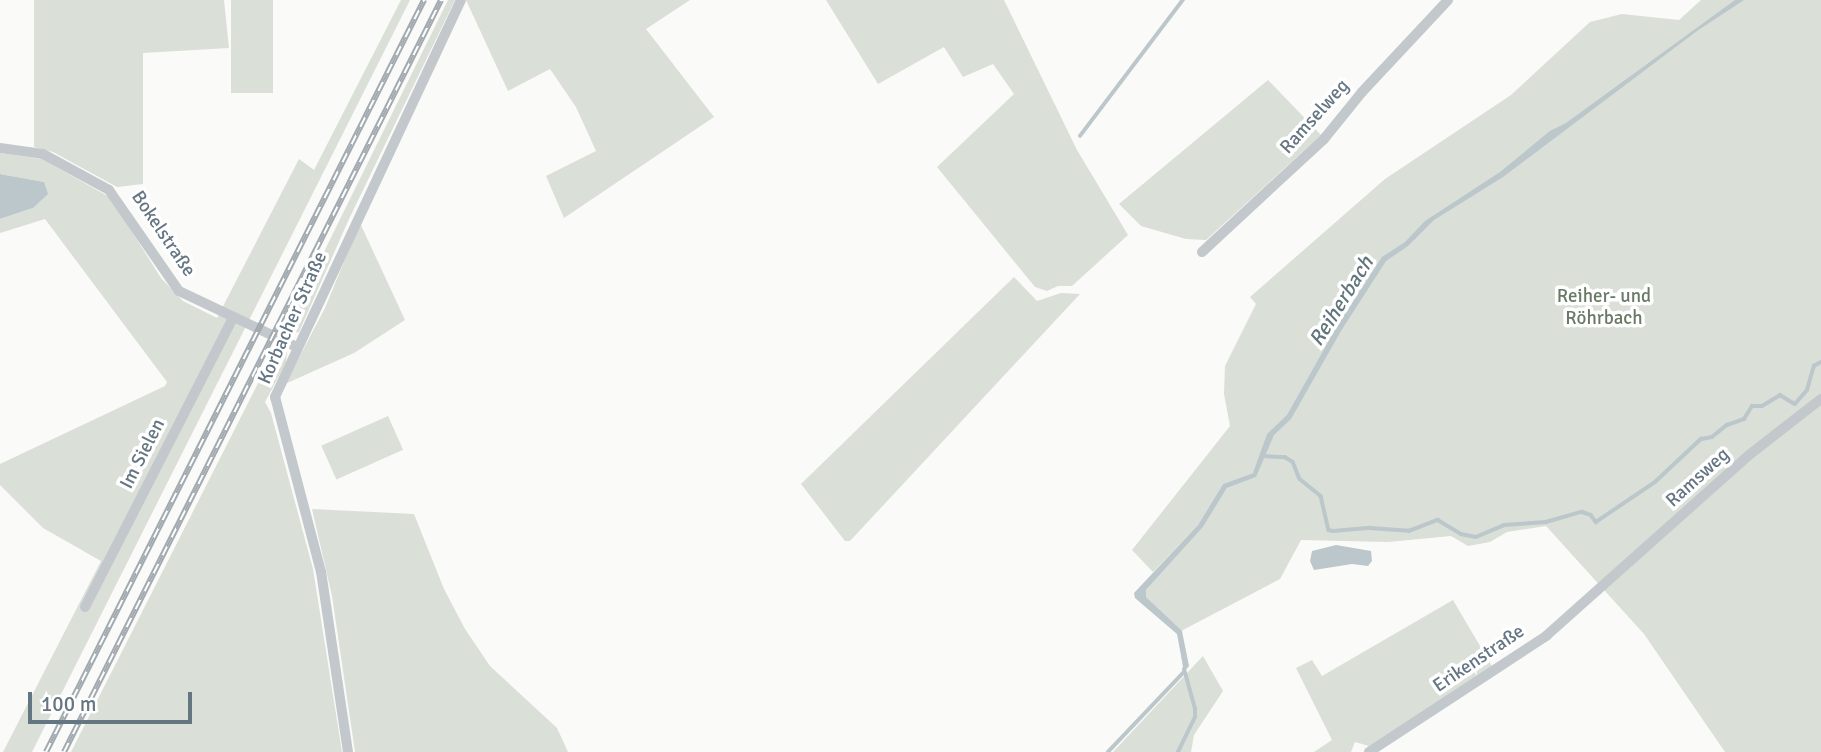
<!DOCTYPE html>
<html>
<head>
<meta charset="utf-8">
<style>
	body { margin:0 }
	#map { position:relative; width:1821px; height:752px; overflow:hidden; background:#fafaf8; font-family:Signika,sans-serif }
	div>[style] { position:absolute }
	.green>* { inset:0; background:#dadfd7; transform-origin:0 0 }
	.water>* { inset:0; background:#bbc7cb }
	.stream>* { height:3.5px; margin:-1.75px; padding:0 1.75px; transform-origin:1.75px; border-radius:1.75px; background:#bbc7cb }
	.minor>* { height:10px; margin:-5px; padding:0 5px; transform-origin:5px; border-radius:5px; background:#c3c8cc }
	.rail>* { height:6px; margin-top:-3px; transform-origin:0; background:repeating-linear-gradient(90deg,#fff 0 10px,#a2aab0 0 20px); box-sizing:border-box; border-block:2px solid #a2aab0 }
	span { translate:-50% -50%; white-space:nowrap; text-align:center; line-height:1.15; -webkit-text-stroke:7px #fff; paint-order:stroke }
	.street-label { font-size:19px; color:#657683 }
	.park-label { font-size:19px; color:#687a64 }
	.water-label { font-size:21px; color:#60757c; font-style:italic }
	.scale { position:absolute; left:28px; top:692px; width:164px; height:32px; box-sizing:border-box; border:4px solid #657683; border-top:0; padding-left:9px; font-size:21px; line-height:24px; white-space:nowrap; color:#657683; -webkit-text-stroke:5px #fff; paint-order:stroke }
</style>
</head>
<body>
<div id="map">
	<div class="green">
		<div style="clip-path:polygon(34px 0,224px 0,229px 48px,143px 53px,143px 184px,117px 187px,53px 152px,34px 147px)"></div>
		<div style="left:231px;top:0;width:42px;height:93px"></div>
		<div style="clip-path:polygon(401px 0,410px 0,32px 752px,3px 752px,101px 561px,43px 528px,0 485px,0 464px,165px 386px,167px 382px,45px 219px,0 233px,0 219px,33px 208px,44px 182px,0 174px,0 153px,42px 159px,111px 198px,161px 278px,183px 301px,217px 318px,299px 159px,314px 170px)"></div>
		<div style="clip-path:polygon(448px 0,455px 0,349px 219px,299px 332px,283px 335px)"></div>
		<div style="clip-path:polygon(466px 0,690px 0,646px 29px,714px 117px,564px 218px,546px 176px,596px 151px,576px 107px,550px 69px,508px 91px)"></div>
		<div style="clip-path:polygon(826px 0,1004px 0,1077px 150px,1128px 235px,1072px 286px,1058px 286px,1047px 291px,1035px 287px,937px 167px,1014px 94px,993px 64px,963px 77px,944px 47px,878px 84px)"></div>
		<div style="clip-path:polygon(1701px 0,1821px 0,1821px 752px,1725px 752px,1644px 634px,1546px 526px,1507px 532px,1490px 542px,1468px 546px,1451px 536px,1388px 542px,1301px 540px,1280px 579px,1181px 631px,1146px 597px,1146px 590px,1203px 527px,1227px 488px,1255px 477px,1253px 473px,1223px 484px,1198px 525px,1153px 572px,1132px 550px,1230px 426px,1224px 394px,1225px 366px,1256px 304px,1250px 297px,1385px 179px,1511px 95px,1590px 22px,1622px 14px,1679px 20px)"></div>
		<div style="clip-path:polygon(1268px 80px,1321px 135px,1206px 240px,1186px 239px,1141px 226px,1119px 204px)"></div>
		<div style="clip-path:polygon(360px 223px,405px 320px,354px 353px,285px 384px,325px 308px)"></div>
		<div style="clip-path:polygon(1014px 277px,1037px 301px,1061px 293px,1080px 294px,850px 541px,845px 541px,801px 484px)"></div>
		<div style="clip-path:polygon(279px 342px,287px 353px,286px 363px,265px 402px,271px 413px,313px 569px,342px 752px,71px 752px)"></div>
		<div style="left:388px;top:416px;width:37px;height:73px;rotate:66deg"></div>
		<div style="clip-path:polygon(312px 509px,414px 514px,444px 589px,465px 629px,490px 666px,557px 728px,568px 752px,355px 752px,332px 596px)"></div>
		<div style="clip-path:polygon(1453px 600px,1493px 668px,1369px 746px,1355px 742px,1351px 752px,1314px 752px,1332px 740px,1296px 668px,1312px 660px,1322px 676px)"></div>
		<div style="clip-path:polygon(1203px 656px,1223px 691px,1194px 735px,1191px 752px,1113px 752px)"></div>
	</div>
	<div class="water">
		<div style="clip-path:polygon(1735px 0,1744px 0,1697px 31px,1503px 177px,1434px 220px,1408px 246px,1386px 261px,1341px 331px,1291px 419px,1274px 435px,1256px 477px,1227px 488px,1203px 527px,1146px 590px,1146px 597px,1182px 631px,1189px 666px,1184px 672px,1177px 634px,1135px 598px,1134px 593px,1198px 525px,1223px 484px,1253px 473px,1267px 434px,1287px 415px,1336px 328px,1382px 257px,1405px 242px,1425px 221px,1500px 172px,1550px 131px,1566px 123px)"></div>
		<div style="clip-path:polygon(0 174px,44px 182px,48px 194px,33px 208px,0 219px)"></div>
		<div style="clip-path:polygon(1336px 545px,1371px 551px,1372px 561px,1368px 566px,1352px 564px,1314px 570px,1310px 561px,1312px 551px)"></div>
	</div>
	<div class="stream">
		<div style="left:1080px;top:136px;width:171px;rotate:-52.9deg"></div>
		<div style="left:1263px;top:456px;width:22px;rotate:3deg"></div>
		<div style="left:1285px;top:457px;width:9px;rotate:32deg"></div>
		<div style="left:1293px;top:462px;width:18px;rotate:68deg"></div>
		<div style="left:1300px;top:479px;width:27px;rotate:39deg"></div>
		<div style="left:1321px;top:496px;width:35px;rotate:77deg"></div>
		<div style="left:1329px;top:530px;width:4px;rotate:14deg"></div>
		<div style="left:1333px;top:531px;width:37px;rotate:-5deg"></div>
		<div style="left:1370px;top:528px;width:39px;rotate:4deg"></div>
		<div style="left:1409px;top:531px;width:31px;rotate:-21deg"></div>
		<div style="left:1438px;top:520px;width:27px;rotate:31deg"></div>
		<div style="left:1461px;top:534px;width:15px;rotate:11deg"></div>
		<div style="left:1476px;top:537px;width:30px;rotate:-23deg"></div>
		<div style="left:1504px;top:525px;width:42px;rotate:-4.1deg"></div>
		<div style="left:1546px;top:522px;width:37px;rotate:-16deg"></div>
		<div style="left:1582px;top:512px;width:9px;rotate:18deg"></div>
		<div style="left:1591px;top:515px;width:9px;rotate:54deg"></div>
		<div style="left:1596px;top:522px;width:71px;rotate:-34.1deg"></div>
		<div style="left:1655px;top:482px;width:63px;rotate:-43.1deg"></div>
		<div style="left:1701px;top:439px;width:11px;rotate:-10deg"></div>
		<div style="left:1712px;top:437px;width:19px;rotate:-39deg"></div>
		<div style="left:1727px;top:425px;width:18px;rotate:-19deg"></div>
		<div style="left:1744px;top:419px;width:15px;rotate:-58deg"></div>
		<div style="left:1752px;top:406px;width:10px"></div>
		<div style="left:1762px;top:406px;width:21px;rotate:-31deg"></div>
		<div style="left:1780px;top:395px;width:17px;rotate:31deg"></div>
		<div style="left:1795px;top:404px;width:18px;rotate:-49deg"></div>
		<div style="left:1807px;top:390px;width:25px;rotate:-74deg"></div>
		<div style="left:1814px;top:366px;width:8px;rotate:-30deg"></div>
		<div style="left:1108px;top:752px;width:110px;rotate:-46.5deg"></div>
		<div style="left:1178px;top:752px;width:39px;rotate:-64deg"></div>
		<div style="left:1195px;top:717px;width:8px;rotate:-90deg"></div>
		<div style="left:1195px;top:709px;width:41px;rotate:-105.4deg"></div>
	</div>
	<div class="minor">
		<div style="left:0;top:148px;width:43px;rotate:7.9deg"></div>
		<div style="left:43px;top:154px;width:75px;rotate:28.6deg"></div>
		<div style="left:109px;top:190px;width:123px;rotate:55.3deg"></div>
		<div style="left:179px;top:291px;width:131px;rotate:25.4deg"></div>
		<div style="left:1202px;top:252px;width:166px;rotate:-42.8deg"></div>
		<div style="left:1324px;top:139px;width:60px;rotate:-51deg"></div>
		<div style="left:1362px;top:92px;width:126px;rotate:-46.9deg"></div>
		<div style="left:85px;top:607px;width:325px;rotate:-62.9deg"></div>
		<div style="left:348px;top:752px;width:182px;rotate:-98.5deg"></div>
		<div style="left:321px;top:572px;width:181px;rotate:-104.7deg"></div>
		<div style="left:275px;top:397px;width:438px;rotate:-64.9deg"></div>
		<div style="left:1369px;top:752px;width:212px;rotate:-33.2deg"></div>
		<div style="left:1546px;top:636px;width:272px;rotate:-41.7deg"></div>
		<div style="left:1749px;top:455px;width:91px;rotate:-37.9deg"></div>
	</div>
	<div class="rail">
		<div style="left:46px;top:752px;width:842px;rotate:-63.31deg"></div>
		<div style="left:64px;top:752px;width:841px;rotate:-63.37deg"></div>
	</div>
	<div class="street-label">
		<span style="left:1315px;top:117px;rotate:-48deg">Ramselweg</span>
		<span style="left:163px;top:234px;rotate:56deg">Bokelstraße</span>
		<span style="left:293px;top:318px;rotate:-66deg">Korbacher Straße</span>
		<span style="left:143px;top:454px;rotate:-63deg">Im Sielen</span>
		<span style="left:1698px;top:478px;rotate:-42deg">Ramsweg</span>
		<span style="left:1479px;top:659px;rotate:-34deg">Erikenstraße</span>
	</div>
	<div class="park-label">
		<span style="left:1604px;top:308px">Reiher- und<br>Röhrbach</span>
	</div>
	<div class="water-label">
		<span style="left:1341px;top:301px;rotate:-58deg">Reiherbach</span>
	</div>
	<div class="scale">100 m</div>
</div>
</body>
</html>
